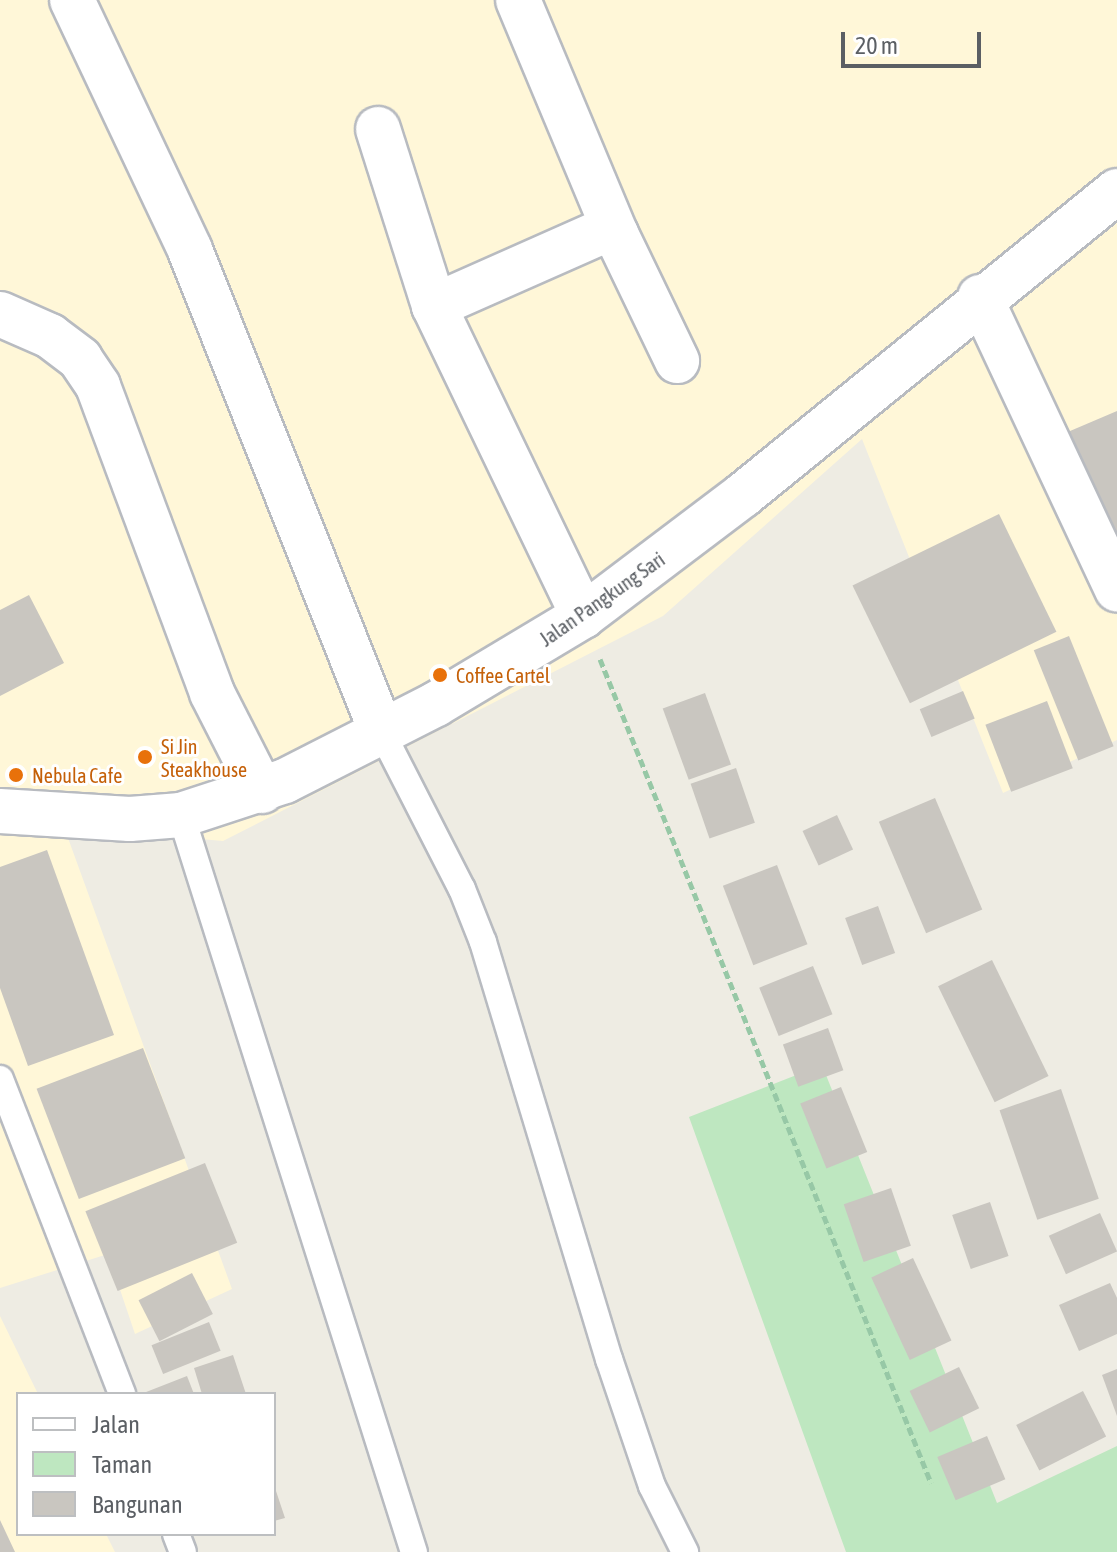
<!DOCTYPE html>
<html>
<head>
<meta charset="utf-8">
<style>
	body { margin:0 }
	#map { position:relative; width:1117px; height:1552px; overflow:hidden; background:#eeece3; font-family:"Asap Condensed",sans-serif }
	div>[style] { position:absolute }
	.commercial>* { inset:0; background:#fff7d8 }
	.green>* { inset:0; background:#bee7c0 }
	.building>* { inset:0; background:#c9c6c0; transform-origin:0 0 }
	.path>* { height:5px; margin-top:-2.5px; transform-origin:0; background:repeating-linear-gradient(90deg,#97c8a6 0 8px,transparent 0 12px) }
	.roads { filter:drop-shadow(2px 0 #b8bbc0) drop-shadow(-2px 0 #b8bbc0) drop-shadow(0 2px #b8bbc0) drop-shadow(0 -2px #b8bbc0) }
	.service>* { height:26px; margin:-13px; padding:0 13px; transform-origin:13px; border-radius:13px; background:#fff }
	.minor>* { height:44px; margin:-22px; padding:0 22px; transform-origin:22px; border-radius:22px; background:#fff }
	.tertiary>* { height:44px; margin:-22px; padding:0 22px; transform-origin:22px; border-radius:22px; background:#fff }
	.dots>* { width:22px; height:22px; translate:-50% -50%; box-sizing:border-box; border:4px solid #fff; border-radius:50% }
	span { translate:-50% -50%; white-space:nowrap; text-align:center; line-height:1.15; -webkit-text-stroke:6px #fff; paint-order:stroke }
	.street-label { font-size:20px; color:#5b5f64 }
	.food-label { font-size:20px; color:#c56008 }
	.left { translate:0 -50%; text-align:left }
	.legend { position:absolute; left:16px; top:1392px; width:260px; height:144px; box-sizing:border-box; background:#fff; border:2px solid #bdbfc1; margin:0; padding:10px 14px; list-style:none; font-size:24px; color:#5b5f64 }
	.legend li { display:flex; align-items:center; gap:16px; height:40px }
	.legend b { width:40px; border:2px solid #bdbfc1 }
	.scale { position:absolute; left:841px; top:32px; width:140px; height:36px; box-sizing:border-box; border:4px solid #5b5f64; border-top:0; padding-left:10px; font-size:24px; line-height:28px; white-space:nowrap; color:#5b5f64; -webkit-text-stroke:6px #fff; paint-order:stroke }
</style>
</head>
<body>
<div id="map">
	<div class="commercial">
		<div style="clip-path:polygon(0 0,1117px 0,1117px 740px,1003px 793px,862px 439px,663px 616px,223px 841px,64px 827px,232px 1289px,135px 1334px,108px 1254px,0 1288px)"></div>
		<div style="clip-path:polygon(0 1316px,38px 1394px,18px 1394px,18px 1534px,106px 1534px,115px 1552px,0 1552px)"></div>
	</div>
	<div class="green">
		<div style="clip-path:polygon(822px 1065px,997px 1503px,1117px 1446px,1117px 1552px,846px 1552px,689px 1117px)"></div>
	</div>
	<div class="building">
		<div style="clip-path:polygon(1117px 411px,1117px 559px,1063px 434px)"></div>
		<div style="left:999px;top:514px;width:131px;height:163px;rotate:64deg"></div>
		<div style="clip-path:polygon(29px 595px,64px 663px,0 696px,0 610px)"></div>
		<div style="left:1069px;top:636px;width:119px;height:38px;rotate:68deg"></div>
		<div style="left:963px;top:691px;width:30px;height:47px;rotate:67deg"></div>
		<div style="left:705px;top:693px;width:76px;height:45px;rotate:70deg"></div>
		<div style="left:1047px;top:701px;width:72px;height:66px;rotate:69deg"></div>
		<div style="left:736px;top:768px;width:58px;height:48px;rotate:71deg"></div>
		<div style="left:935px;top:798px;width:121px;height:61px;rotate:67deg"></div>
		<div style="left:837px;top:815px;width:38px;height:38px;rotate:65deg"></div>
		<div style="clip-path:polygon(47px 850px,114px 1035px,28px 1066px,0 988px,0 867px)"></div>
		<div style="left:777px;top:865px;width:85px;height:58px;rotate:69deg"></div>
		<div style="left:878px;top:906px;width:50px;height:35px;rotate:70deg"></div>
		<div style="left:992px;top:960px;width:129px;height:60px;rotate:64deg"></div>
		<div style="left:813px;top:966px;width:52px;height:58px;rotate:68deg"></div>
		<div style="left:828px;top:1028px;width:45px;height:48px;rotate:70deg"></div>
		<div style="left:143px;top:1048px;width:118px;height:114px;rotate:69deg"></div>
		<div style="left:841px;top:1087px;width:70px;height:44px;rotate:68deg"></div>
		<div style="left:1061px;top:1089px;width:116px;height:65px;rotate:71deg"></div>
		<div style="left:205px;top:1163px;width:86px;height:129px;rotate:68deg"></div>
		<div style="left:891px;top:1188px;width:61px;height:50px;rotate:71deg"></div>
		<div style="left:990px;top:1202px;width:57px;height:40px;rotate:71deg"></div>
		<div style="left:1100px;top:1213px;width:42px;height:56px;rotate:66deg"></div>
		<div style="left:913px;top:1258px;width:91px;height:46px;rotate:65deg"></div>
		<div style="left:192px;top:1273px;width:46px;height:60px;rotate:63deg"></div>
		<div style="clip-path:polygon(1110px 1283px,1117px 1298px,1117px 1334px,1079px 1351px,1059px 1305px)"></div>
		<div style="left:209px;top:1322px;width:31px;height:62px;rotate:68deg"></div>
		<div style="clip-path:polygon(233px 1355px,246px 1394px,202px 1394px,194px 1368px)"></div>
		<div style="left:959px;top:1367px;width:46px;height:55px;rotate:64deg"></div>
		<div style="clip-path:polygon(1117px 1369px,1117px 1416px,1102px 1375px)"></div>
		<div style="clip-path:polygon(187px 1376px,194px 1394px,141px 1394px)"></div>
		<div style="left:1083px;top:1391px;width:51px;height:75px;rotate:63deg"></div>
		<div style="left:987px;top:1436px;width:47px;height:54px;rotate:67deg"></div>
		<div style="clip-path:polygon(274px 1485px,285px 1518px,274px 1521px)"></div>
		<div style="clip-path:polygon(0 1520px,15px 1552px,0 1552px)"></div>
	</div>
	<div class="path">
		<div style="left:600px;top:659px;width:888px;rotate:68.11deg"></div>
	</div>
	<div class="roads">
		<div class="service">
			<div style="left:382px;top:733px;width:175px;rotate:62.9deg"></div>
			<div style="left:462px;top:889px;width:57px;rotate:68.4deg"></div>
			<div style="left:483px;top:942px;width:436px;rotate:73.2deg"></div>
			<div style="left:609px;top:1359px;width:134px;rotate:71.3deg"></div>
			<div style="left:652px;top:1486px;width:74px;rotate:63.4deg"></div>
			<div style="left:181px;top:815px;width:773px;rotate:72.46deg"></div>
			<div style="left:0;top:1079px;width:338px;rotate:68.8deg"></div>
			<div style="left:176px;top:1534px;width:19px;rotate:69deg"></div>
		</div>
		<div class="minor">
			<div style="left:72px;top:0;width:276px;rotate:64.7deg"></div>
			<div style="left:190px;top:250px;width:520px;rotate:68.32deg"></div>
			<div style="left:518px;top:0;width:254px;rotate:67.3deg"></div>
			<div style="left:378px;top:129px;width:186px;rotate:72.4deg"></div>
			<div style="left:434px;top:306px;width:344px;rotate:64.3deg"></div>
			<div style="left:980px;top:297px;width:323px;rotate:64.9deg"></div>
			<div style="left:434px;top:306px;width:180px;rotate:-23.9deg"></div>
			<div style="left:599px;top:233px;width:17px;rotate:3deg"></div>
			<div style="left:616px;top:234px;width:141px;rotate:64.3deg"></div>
			<div style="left:0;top:314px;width:55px;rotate:23.7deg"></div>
			<div style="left:50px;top:336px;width:38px;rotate:37deg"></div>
			<div style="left:80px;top:359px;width:32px;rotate:56deg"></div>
			<div style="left:98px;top:386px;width:327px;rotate:69.6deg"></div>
			<div style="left:212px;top:693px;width:110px;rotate:63deg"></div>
		</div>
		<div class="tertiary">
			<div style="left:0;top:811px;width:130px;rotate:3.5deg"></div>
			<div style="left:130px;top:819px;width:51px;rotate:-4.5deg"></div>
			<div style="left:181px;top:815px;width:109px;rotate:-18.1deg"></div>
			<div style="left:285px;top:781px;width:169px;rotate:-27deg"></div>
			<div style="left:436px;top:704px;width:171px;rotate:-30.9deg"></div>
			<div style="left:583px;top:616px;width:201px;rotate:-37.1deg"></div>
			<div style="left:743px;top:495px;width:482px;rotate:-39.1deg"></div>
		</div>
	</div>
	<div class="dots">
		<div style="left:440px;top:675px;background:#e8710a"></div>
		<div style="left:145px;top:757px;background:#e8710a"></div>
		<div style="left:16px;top:775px;background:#e8710a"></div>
	</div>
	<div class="street-label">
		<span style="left:602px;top:599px;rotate:-35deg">Jalan Pangkung Sari</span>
	</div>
	<div class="food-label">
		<span class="left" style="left:456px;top:675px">Coffee Cartel</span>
		<span class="left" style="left:161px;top:758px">Si Jin<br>Steakhouse</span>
		<span class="left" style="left:32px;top:775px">Nebula Cafe</span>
	</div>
	<ul class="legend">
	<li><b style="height:10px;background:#fff"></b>Jalan</li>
	<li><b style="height:22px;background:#bee7c0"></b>Taman</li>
	<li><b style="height:22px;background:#c9c6c0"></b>Bangunan</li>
	</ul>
	<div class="scale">20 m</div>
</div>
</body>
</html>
